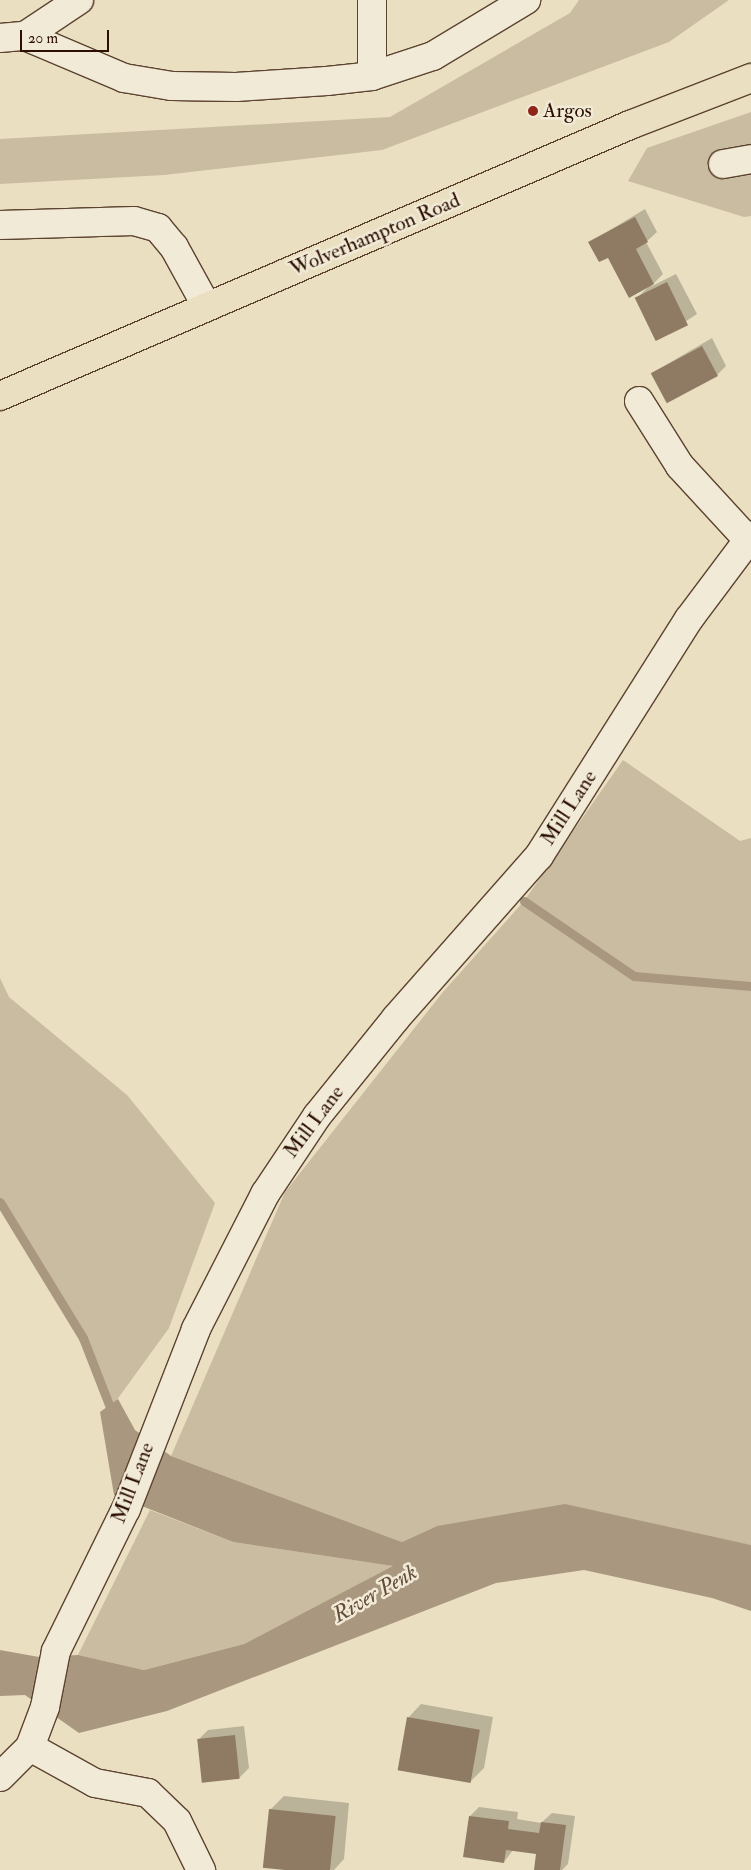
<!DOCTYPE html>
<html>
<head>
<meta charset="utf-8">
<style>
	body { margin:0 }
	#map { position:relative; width:751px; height:1870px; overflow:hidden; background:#eadfc1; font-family:"IM FELL Double Pica",serif }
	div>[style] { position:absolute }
	.green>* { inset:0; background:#cabca0 }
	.water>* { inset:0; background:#a9987f }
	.shadow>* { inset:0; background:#0003 }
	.stream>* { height:9px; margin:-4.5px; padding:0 4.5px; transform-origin:4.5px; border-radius:4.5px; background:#a9987f }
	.building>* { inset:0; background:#8f7b64; transform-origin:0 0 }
	.roads { filter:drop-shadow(1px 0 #5c4330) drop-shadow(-1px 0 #5c4330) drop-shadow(0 1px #5c4330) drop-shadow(0 -1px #5c4330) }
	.minor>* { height:28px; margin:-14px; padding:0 14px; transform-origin:14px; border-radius:14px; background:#f1ead7 }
	.highway>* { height:28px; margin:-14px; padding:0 14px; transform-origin:14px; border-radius:14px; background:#eadfc1 }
	.dots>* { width:14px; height:14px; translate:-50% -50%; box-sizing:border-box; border:2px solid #f1ead7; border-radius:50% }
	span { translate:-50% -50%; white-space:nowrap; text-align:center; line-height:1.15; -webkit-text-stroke:5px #f1ead7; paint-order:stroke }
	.poi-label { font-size:21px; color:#2c0f00 }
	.left { translate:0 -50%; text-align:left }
	.street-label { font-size:21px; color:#2c0f00 }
	.water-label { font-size:22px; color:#644d39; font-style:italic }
	.scale { position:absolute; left:20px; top:30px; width:89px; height:22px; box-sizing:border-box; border:2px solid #2c0f00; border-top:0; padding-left:6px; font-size:15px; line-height:18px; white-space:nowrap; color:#2c0f00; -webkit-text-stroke:4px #f1ead7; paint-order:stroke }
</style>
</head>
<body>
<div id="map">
	<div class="green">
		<div style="clip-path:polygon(579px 0,729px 0,669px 42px,382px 150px,164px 175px,0 184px,0 139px,390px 117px,570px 13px)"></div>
		<div style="clip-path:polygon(751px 112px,751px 216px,744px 217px,628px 181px,647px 148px)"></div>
		<div style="clip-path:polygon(623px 760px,740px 841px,751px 838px,751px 1545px,662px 1529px,437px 1526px,402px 1542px,171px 1456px,285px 1192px,443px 992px,524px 901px)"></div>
		<div style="clip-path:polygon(0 978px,9px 997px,127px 1095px,215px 1203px,169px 1328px,111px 1408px,83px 1338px,0 1202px)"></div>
		<div style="clip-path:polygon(150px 1510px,233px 1542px,394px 1566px,244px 1644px,144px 1670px,78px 1655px)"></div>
	</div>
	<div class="water">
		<div style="clip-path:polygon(118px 1399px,135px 1430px,171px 1456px,402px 1542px,437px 1526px,565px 1504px,751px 1545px,751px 1611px,712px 1598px,584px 1570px,496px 1583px,167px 1711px,79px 1733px,25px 1695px,0 1696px,0 1650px,39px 1657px,78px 1655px,144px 1670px,244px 1644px,393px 1566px,233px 1542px,114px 1495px,100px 1412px)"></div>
	</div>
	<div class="shadow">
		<div style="clip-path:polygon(645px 209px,657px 232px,646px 242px,663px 274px,650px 287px,676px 274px,697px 314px,657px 340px,636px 299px,649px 286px,590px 242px)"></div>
		<div style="clip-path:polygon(712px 338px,726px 366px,717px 375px,652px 373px)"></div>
		<div style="clip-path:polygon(421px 1704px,493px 1717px,484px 1768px,470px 1782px,408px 1718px)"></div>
		<div style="clip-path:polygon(244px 1726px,249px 1768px,239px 1778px,199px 1739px,208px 1730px)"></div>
		<div style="clip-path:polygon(284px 1796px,349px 1803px,344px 1859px,334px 1870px,265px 1867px,270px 1810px)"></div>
		<div style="clip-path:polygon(479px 1807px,518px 1812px,517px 1819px,541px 1823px,552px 1813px,575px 1816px,568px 1864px,562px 1870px,535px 1870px,538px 1853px,513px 1850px,504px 1862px,470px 1816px)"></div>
	</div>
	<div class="stream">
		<div style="left:524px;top:901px;width:133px;rotate:34.3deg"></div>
		<div style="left:634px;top:976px;width:117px;rotate:4.9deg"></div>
		<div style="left:0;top:1202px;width:159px;rotate:58.6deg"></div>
		<div style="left:83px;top:1338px;width:83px;rotate:68.7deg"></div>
	</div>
	<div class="building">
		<div style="clip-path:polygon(635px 217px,648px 242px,636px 249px,654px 284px,629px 298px,608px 258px,599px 262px,588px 242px)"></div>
		<div style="left:667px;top:282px;width:48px;height:36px;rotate:64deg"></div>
		<div style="left:702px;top:346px;width:34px;height:58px;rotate:62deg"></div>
		<div style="left:407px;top:1717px;width:74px;height:54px;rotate:10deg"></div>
		<div style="left:235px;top:1735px;width:44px;height:38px;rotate:84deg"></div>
		<div style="left:269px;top:1809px;width:67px;height:59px;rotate:6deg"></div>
		<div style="clip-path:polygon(469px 1816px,509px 1821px,508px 1829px,539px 1833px,541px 1822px,566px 1825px,560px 1870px,534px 1870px,536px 1854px,506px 1850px,504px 1863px,463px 1857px)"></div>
	</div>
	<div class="roads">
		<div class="minor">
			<div style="left:25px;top:36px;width:108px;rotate:23deg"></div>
			<div style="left:124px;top:78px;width:49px;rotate:9.5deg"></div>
			<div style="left:172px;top:86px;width:64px;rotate:0.9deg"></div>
			<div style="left:236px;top:87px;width:91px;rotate:-3.8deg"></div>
			<div style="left:327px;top:81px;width:45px;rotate:-6.3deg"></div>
			<div style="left:372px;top:76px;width:64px;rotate:-18.2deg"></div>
			<div style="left:433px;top:56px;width:109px;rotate:-31.1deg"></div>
			<div style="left:0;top:38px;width:25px;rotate:-5deg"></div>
			<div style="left:25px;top:36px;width:65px;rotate:-33.7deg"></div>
			<div style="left:372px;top:76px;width:76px;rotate:-90deg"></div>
			<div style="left:723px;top:164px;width:28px;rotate:-10deg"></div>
			<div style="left:0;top:225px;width:134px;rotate:-1.7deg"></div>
			<div style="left:134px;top:221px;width:25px;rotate:16deg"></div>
			<div style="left:158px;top:228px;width:25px;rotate:50deg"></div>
			<div style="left:174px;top:247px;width:68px;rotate:61.2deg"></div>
			<div style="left:639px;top:401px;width:77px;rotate:57.8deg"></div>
			<div style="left:680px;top:466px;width:100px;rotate:47.4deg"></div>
			<div style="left:30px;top:1747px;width:74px;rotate:29deg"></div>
			<div style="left:95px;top:1783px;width:54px;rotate:10.7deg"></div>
			<div style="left:148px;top:1793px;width:40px;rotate:44deg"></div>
			<div style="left:177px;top:1821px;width:55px;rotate:63.9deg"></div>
			<div style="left:0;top:1777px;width:42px;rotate:-45deg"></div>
			<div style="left:30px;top:1747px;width:43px;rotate:-69.4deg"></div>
			<div style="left:45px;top:1707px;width:57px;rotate:-78.9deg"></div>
			<div style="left:56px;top:1651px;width:158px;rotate:-63.8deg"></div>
			<div style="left:126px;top:1509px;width:193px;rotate:-68.7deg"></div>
			<div style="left:196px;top:1329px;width:152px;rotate:-62.9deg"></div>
			<div style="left:265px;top:1194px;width:94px;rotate:-56.3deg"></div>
			<div style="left:317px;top:1116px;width:126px;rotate:-51.1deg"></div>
			<div style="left:396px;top:1018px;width:216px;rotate:-48.6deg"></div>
			<div style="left:539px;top:856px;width:280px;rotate:-57.7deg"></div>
			<div style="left:689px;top:619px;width:104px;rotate:-53.2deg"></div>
		</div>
		<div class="highway">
			<div style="left:0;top:396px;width:686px;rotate:-23.28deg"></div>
			<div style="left:630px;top:125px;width:130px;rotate:-21.2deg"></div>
		</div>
	</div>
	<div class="dots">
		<div style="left:533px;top:111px;background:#8f2418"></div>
	</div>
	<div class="poi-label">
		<span class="left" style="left:543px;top:111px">Argos</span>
	</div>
	<div class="street-label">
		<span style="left:375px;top:235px;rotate:-23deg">Wolverhampton Road</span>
		<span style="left:569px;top:808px;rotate:-57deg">Mill Lane</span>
		<span style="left:314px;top:1122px;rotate:-53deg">Mill Lane</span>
		<span style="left:133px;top:1483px;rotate:-69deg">Mill Lane</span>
	</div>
	<div class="water-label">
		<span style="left:375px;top:1594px;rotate:-30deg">River Penk</span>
	</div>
	<div class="scale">20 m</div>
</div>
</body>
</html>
